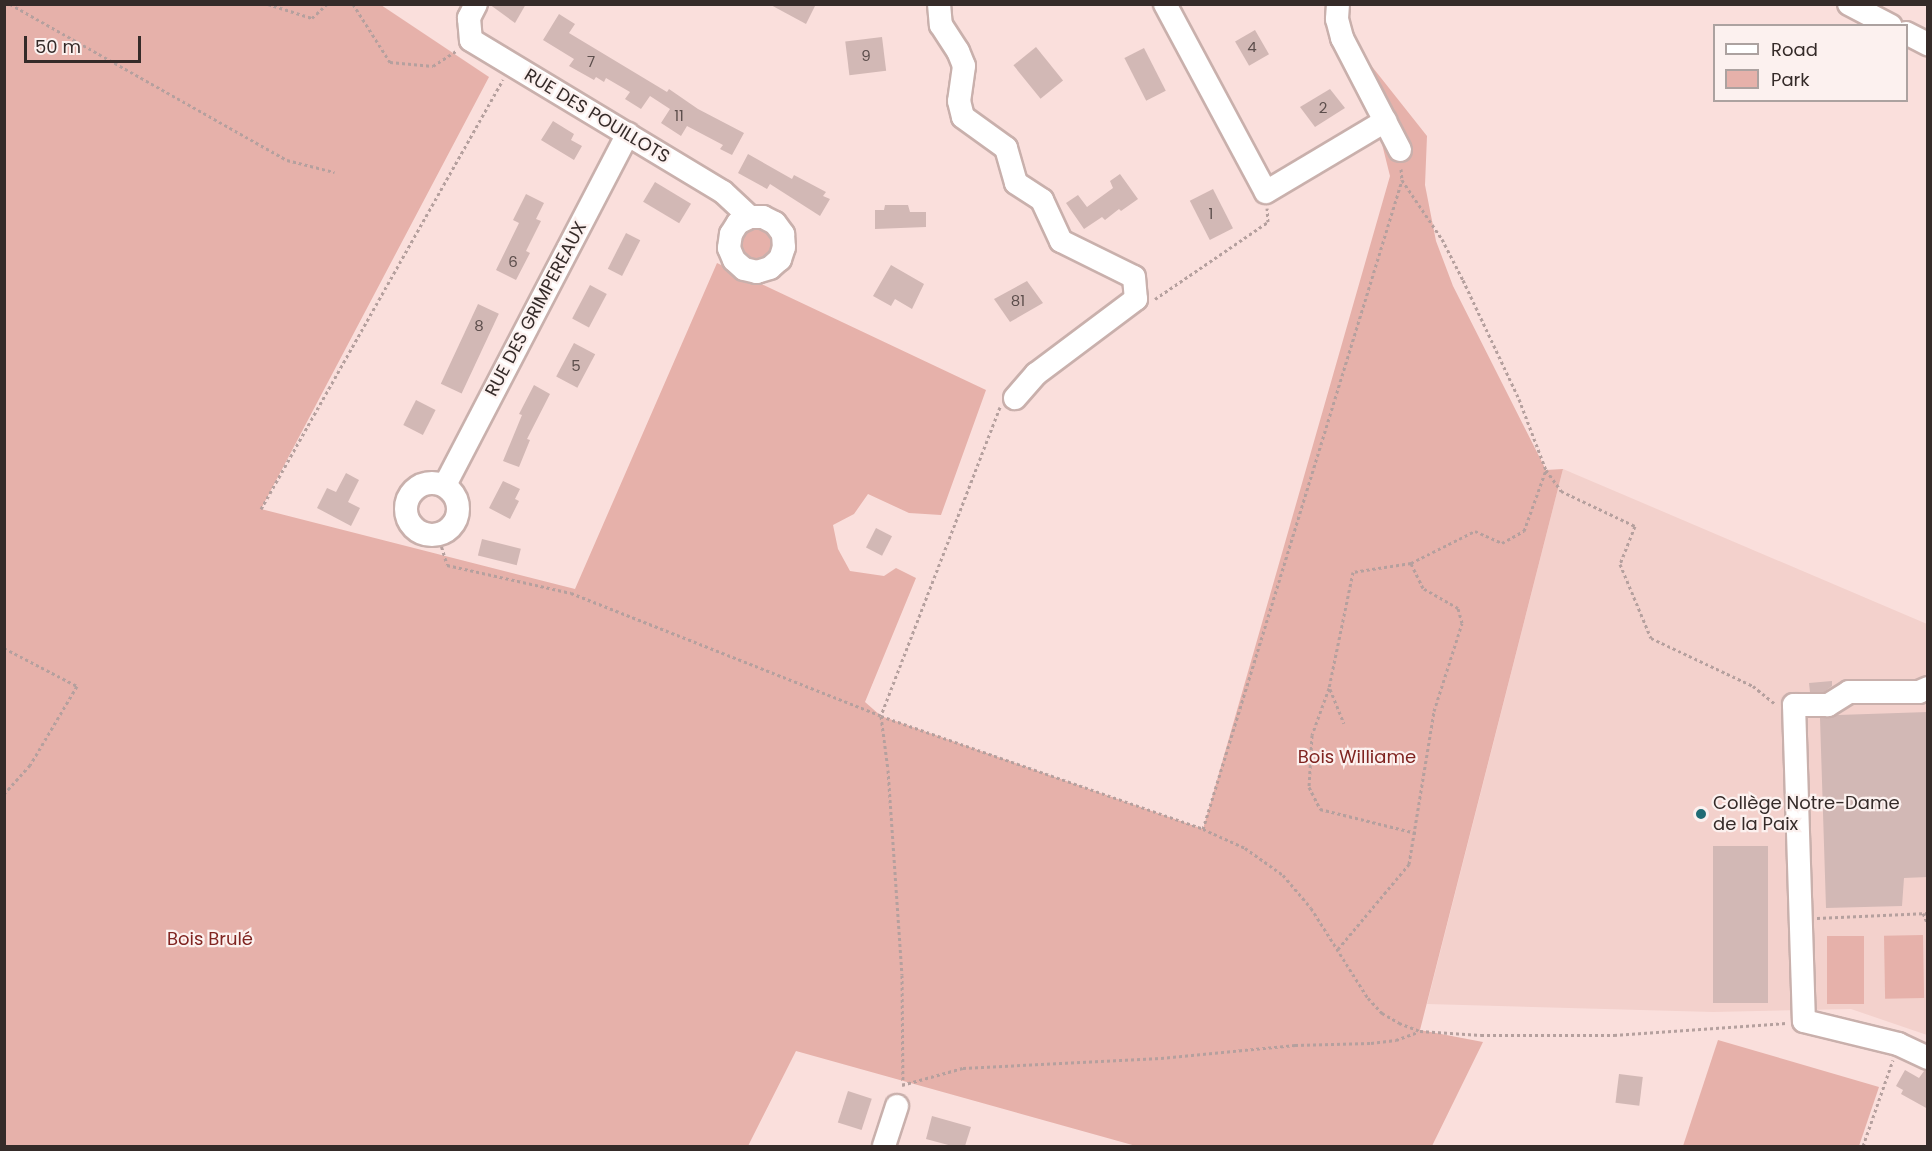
<!DOCTYPE html>
<html>
<head>
<meta charset="utf-8">
<style>
	body { margin:0 }
	#map { position:relative; width:1932px; height:1151px; overflow:hidden; background:#fadfdc; font-family:Poppins,sans-serif }
	div>[style] { position:absolute }
	.built>* { inset:0; background:#f3d1cc }
	.green>* { inset:0; background:#e6b1aa; transform-origin:0 0 }
	.round { border-radius:50% }
	.building>* { inset:0; background:#d2b8b5; transform-origin:0 0 }
	.path>* { height:3px; margin-top:-1.5px; transform-origin:0; background:repeating-linear-gradient(90deg,#b5a09e 0 3px,transparent 0 6px) }
	.roads { filter:drop-shadow(2px 0 #c9b0ac) drop-shadow(-2px 0 #c9b0ac) drop-shadow(0 2px #c9b0ac) drop-shadow(0 -2px #c9b0ac) }
	.minor>* { height:22px; margin:-11px; padding:0 11px; transform-origin:11px; border-radius:11px; background:#fff }
	.minor>.ring { margin:-11px; padding:0; box-sizing:content-box; background:none; border:22px solid #fff; border-radius:50% }
	.dots>* { width:16px; height:16px; translate:-50% -50%; box-sizing:border-box; border:3px solid #fcf1ef; border-radius:50% }
	span { translate:-50% -50%; white-space:nowrap; text-align:center; line-height:1.15; -webkit-text-stroke:4.5px #fcf1ef; paint-order:stroke }
	.number-label { font-size:15px; color:#5c4e4c }
	.number-label span { -webkit-text-stroke-width:0 }
	.street-label { font-size:18px; color:#352b29 }
	.park-label { font-size:18px; color:#802521 }
	.poi-label { font-size:18px; color:#352b29 }
	.left { translate:0 -50%; text-align:left }
	.frame { position:absolute; inset:0; border:6px solid #352b29; pointer-events:none }
	.legend { position:absolute; left:1713px; top:24px; width:195px; height:78px; box-sizing:border-box; background:#fcf1ef; border:2px solid #aca2a0; margin:0; padding:8px 10px; list-style:none; font-size:18px; color:#352b29 }
	.legend li { display:flex; align-items:center; gap:12px; height:30px }
	.legend b { width:30px; border:2px solid #aca2a0 }
	.scale { position:absolute; left:24px; top:36px; width:117px; height:27px; box-sizing:border-box; border:3px solid #352b29; border-top:0; padding-left:8px; font-size:18px; line-height:21px; white-space:nowrap; color:#352b29; -webkit-text-stroke:4px #fcf1ef; paint-order:stroke }
</style>
</head>
<body>
<div id="map">
	<div class="built">
		<div style="clip-path:polygon(1563px 469px,1927px 624px,1927px 1035px,1851px 1009px,1713px 1012px,1427px 1004px)"></div>
	</div>
	<div class="green">
		<div style="clip-path:polygon(5px 5px,381px 5px,489px 77px,261px 509px,575px 589px,717px 263px,986px 390px,941px 515px,909px 513px,868px 494px,854px 514px,833px 525px,838px 549px,850px 571px,884px 576px,896px 568px,916px 578px,865px 702px,881px 716px,1203px 829px,1390px 176px,1381px 140px,1403px 129px,1366px 59px,1427px 136px,1425px 185px,1436px 241px,1453px 286px,1546px 470px,1563px 469px,1420px 1030px,1483px 1042px,1432px 1146px,1136px 1146px,796px 1051px,748px 1146px,5px 1146px)"></div>
		<div class="round" style="left:739px;top:228px;width:32px;height:32px"></div>
		<div style="left:1923px;top:935px;width:63px;height:39px;rotate:89deg"></div>
		<div style="left:1827px;top:936px;width:37px;height:68px"></div>
		<div style="clip-path:polygon(1718px 1040px,1879px 1087px,1859px 1146px,1683px 1146px)"></div>
	</div>
	<div class="building">
		<div style="clip-path:polygon(489px 4px,526px 4px,515px 23px)"></div>
		<div style="clip-path:polygon(769px 4px,816px 4px,806px 24px)"></div>
		<div style="clip-path:polygon(559px 14px,575px 24px,569px 33px,667px 92px,669px 89px,698px 109px,744px 133px,732px 155px,720px 149px,723px 145px,687px 126px,681px 136px,661px 123px,670px 109px,650px 96px,641px 109px,625px 99px,630px 92px,606px 78px,604px 82px,596px 77px,594px 80px,569px 66px,574px 59px,543px 40px)"></div>
		<div style="left:1255px;top:30px;width:28px;height:23px;rotate:60deg"></div>
		<div style="left:882px;top:37px;width:34px;height:37px;rotate:83deg"></div>
		<div style="left:1036px;top:47px;width:43px;height:29px;rotate:51deg"></div>
		<div style="left:1144px;top:48px;width:48px;height:22px;rotate:63deg"></div>
		<div style="clip-path:polygon(1330px 89px,1345px 108px,1315px 127px,1300px 107px)"></div>
		<div style="clip-path:polygon(553px 121px,574px 134px,571px 140px,582px 146px,574px 160px,541px 140px)"></div>
		<div style="clip-path:polygon(748px 154px,792px 179px,794px 175px,826px 192px,823px 196px,830px 199px,820px 216px,770px 184px,767px 189px,738px 173px)"></div>
		<div style="clip-path:polygon(1120px 174px,1138px 199px,1121px 211px,1119px 209px,1105px 220px,1102px 217px,1084px 229px,1066px 203px,1078px 195px,1087px 207px,1113px 188px,1110px 181px)"></div>
		<div style="left:655px;top:182px;width:42px;height:23px;rotate:31deg"></div>
		<div style="left:1213px;top:189px;width:44px;height:26px;rotate:63deg"></div>
		<div style="clip-path:polygon(526px 194px,544px 203px,536px 219px,541px 221px,526px 251px,530px 253px,516px 280px,496px 270px,519px 223px,513px 220px)"></div>
		<div style="clip-path:polygon(885px 205px,908px 205px,910px 212px,926px 212px,926px 227px,875px 229px,875px 210px,884px 210px)"></div>
		<div style="left:626px;top:233px;width:16px;height:40px;rotate:27deg"></div>
		<div style="clip-path:polygon(891px 265px,924px 284px,912px 309px,895px 299px,891px 306px,873px 296px)"></div>
		<div style="clip-path:polygon(1027px 281px,1043px 303px,1010px 322px,994px 299px)"></div>
		<div style="left:590px;top:285px;width:19px;height:38px;rotate:28deg"></div>
		<div style="left:478px;top:304px;width:23px;height:88px;rotate:25deg"></div>
		<div style="left:574px;top:343px;width:24px;height:38px;rotate:28deg"></div>
		<div style="clip-path:polygon(534px 385px,550px 394px,527px 439px,530px 440px,519px 467px,503px 461px,522px 415px,519px 414px)"></div>
		<div style="left:416px;top:400px;width:22px;height:28px;rotate:27deg"></div>
		<div style="clip-path:polygon(346px 473px,359px 480px,348px 502px,360px 508px,351px 526px,317px 508px,327px 488px,336px 492px)"></div>
		<div style="clip-path:polygon(503px 481px,520px 489px,515px 499px,519px 501px,510px 519px,489px 508px)"></div>
		<div style="left:876px;top:528px;width:18px;height:22px;rotate:27deg"></div>
		<div style="left:482px;top:539px;width:40px;height:17px;rotate:14deg"></div>
		<div style="clip-path:polygon(1832px 681px,1832px 686px,1824px 692px,1810px 692px,1809px 683px)"></div>
		<div style="clip-path:polygon(1928px 712px,1928px 877px,1904px 878px,1902px 906px,1826px 908px,1820px 718px,1838px 715px)"></div>
		<div style="left:1713px;top:846px;width:55px;height:157px"></div>
		<div style="clip-path:polygon(1905px 1070px,1919px 1078px,1924px 1071px,1928px 1071px,1928px 1109px,1901px 1094px,1903px 1090px,1896px 1086px)"></div>
		<div style="left:1619px;top:1074px;width:24px;height:29px;rotate:7deg"></div>
		<div style="left:848px;top:1091px;width:25px;height:33px;rotate:18deg"></div>
		<div style="clip-path:polygon(932px 1116px,971px 1127px,965px 1146px,952px 1146px,926px 1139px)"></div>
	</div>
	<div class="path">
		<div style="left:10px;top:4px;width:318px;rotate:29.4deg"></div>
		<div style="left:287px;top:160px;width:49px;rotate:14.3deg"></div>
		<div style="left:268px;top:4px;width:46px;rotate:17.7deg"></div>
		<div style="left:312px;top:18px;width:21px;rotate:-43deg"></div>
		<div style="left:353px;top:4px;width:69px;rotate:57.5deg"></div>
		<div style="left:390px;top:62px;width:43px;rotate:5.3deg"></div>
		<div style="left:433px;top:66px;width:27px;rotate:-33deg"></div>
		<div style="left:1401px;top:169px;width:11px;rotate:85deg"></div>
		<div style="left:1402px;top:180px;width:71px;rotate:55.9deg"></div>
		<div style="left:1442px;top:239px;width:46px;rotate:62.9deg"></div>
		<div style="left:1463px;top:280px;width:132px;rotate:64.8deg"></div>
		<div style="left:1519px;top:399px;width:76px;rotate:69.2deg"></div>
		<div style="left:1546px;top:470px;width:26px;rotate:54deg"></div>
		<div style="left:1561px;top:491px;width:82px;rotate:25.3deg"></div>
		<div style="left:1635px;top:526px;width:41px;rotate:111.5deg"></div>
		<div style="left:1620px;top:564px;width:80px;rotate:67.3deg"></div>
		<div style="left:1651px;top:638px;width:113px;rotate:25.2deg"></div>
		<div style="left:1753px;top:686px;width:28px;rotate:39deg"></div>
		<div style="left:1155px;top:299px;width:137px;rotate:-34.3deg"></div>
		<div style="left:1268px;top:222px;width:14px;rotate:-94deg"></div>
		<div style="left:1000px;top:407px;width:331px;rotate:111.1deg"></div>
		<div style="left:881px;top:716px;width:341px;rotate:19.3deg"></div>
		<div style="left:1203px;top:829px;width:46px;rotate:24.3deg"></div>
		<div style="left:1245px;top:848px;width:47px;rotate:35.4deg"></div>
		<div style="left:1283px;top:875px;width:43px;rotate:49.7deg"></div>
		<div style="left:1311px;top:908px;width:107px;rotate:57.7deg"></div>
		<div style="left:1368px;top:998px;width:21px;rotate:47deg"></div>
		<div style="left:1382px;top:1013px;width:20px;rotate:30deg"></div>
		<div style="left:1399px;top:1023px;width:22px;rotate:21deg"></div>
		<div style="left:1420px;top:1031px;width:61px;rotate:3.8deg"></div>
		<div style="left:1481px;top:1035px;width:133px"></div>
		<div style="left:1614px;top:1035px;width:173px;rotate:-4deg"></div>
		<div style="left:261px;top:509px;width:493px;rotate:-60.6deg"></div>
		<div style="left:438px;top:535px;width:31px;rotate:73deg"></div>
		<div style="left:447px;top:565px;width:127px;rotate:12.7deg"></div>
		<div style="left:571px;top:593px;width:334px;rotate:21.6deg"></div>
		<div style="left:881px;top:716px;width:54px;rotate:82.6deg"></div>
		<div style="left:888px;top:770px;width:205px;rotate:86.1deg"></div>
		<div style="left:902px;top:975px;width:108px;rotate:89.5deg"></div>
		<div style="left:1411px;top:563px;width:59px;rotate:171.2deg"></div>
		<div style="left:1353px;top:572px;width:118px;rotate:101.7deg"></div>
		<div style="left:1329px;top:688px;width:50px;rotate:109.9deg"></div>
		<div style="left:1312px;top:735px;width:52px;rotate:93.3deg"></div>
		<div style="left:1309px;top:787px;width:25px;rotate:63deg"></div>
		<div style="left:1320px;top:809px;width:99px;rotate:14deg"></div>
		<div style="left:4px;top:648px;width:82px;rotate:27.5deg"></div>
		<div style="left:77px;top:686px;width:92px;rotate:120.7deg"></div>
		<div style="left:30px;top:765px;width:39px;rotate:132deg"></div>
		<div style="left:1330px;top:689px;width:37px;rotate:68deg"></div>
		<div style="left:1203px;top:829px;width:679px;rotate:-72.95deg"></div>
		<div style="left:1923px;top:913px;width:13px;rotate:67deg"></div>
		<div style="left:1817px;top:918px;width:111px;rotate:-2.6deg"></div>
		<div style="left:1338px;top:949px;width:111px;rotate:-50.1deg"></div>
		<div style="left:1409px;top:864px;width:155px;rotate:-80.7deg"></div>
		<div style="left:1434px;top:711px;width:92px;rotate:-72.3deg"></div>
		<div style="left:1462px;top:623px;width:16px;rotate:-105deg"></div>
		<div style="left:1458px;top:608px;width:40px;rotate:-150.3deg"></div>
		<div style="left:1423px;top:588px;width:28px;rotate:-116deg"></div>
		<div style="left:1411px;top:563px;width:72px;rotate:-26.6deg"></div>
		<div style="left:1475px;top:531px;width:30px;rotate:24deg"></div>
		<div style="left:1502px;top:543px;width:25px;rotate:-29deg"></div>
		<div style="left:1524px;top:531px;width:65px;rotate:-70.2deg"></div>
		<div style="left:902px;top:1085px;width:63px;rotate:-15.6deg"></div>
		<div style="left:963px;top:1068px;width:198px;rotate:-2.9deg"></div>
		<div style="left:1161px;top:1058px;width:135px;rotate:-5.5deg"></div>
		<div style="left:1295px;top:1045px;width:76px;rotate:-1.5deg"></div>
		<div style="left:1371px;top:1043px;width:25px;rotate:-7deg"></div>
		<div style="left:1396px;top:1040px;width:23px;rotate:-20deg"></div>
		<div style="left:1863px;top:1146px;width:91px;rotate:-70.8deg"></div>
	</div>
	<div class="roads">
		<div class="minor">
			<div style="left:476px;top:4px;width:16px;rotate:117deg"></div>
			<div style="left:469px;top:18px;width:22px;rotate:85deg"></div>
			<div style="left:471px;top:40px;width:294px;rotate:31.1deg"></div>
			<div style="left:723px;top:192px;width:37px;rotate:43deg"></div>
			<div style="left:750px;top:217px;width:13px"></div>
			<div style="left:763px;top:217px;width:13px;rotate:27deg"></div>
			<div style="left:775px;top:223px;width:14px;rotate:54deg"></div>
			<div style="left:783px;top:234px;width:13px;rotate:86deg"></div>
			<div style="left:784px;top:247px;width:13px;rotate:108deg"></div>
			<div style="left:780px;top:259px;width:13px;rotate:138deg"></div>
			<div style="left:770px;top:268px;width:14px;rotate:163deg"></div>
			<div style="left:757px;top:272px;width:13px;rotate:-167deg"></div>
			<div style="left:744px;top:269px;width:13px;rotate:-138deg"></div>
			<div style="left:734px;top:260px;width:13px;rotate:-113deg"></div>
			<div style="left:729px;top:248px;width:14px;rotate:-82deg"></div>
			<div style="left:731px;top:234px;width:13px;rotate:-58deg"></div>
			<div style="left:738px;top:223px;width:13px;rotate:-27deg"></div>
			<div style="left:939px;top:4px;width:21px;rotate:85deg"></div>
			<div style="left:941px;top:25px;width:31px;rotate:57deg"></div>
			<div style="left:958px;top:51px;width:16px;rotate:68deg"></div>
			<div style="left:964px;top:66px;width:35px;rotate:98deg"></div>
			<div style="left:959px;top:101px;width:16px;rotate:76deg"></div>
			<div style="left:963px;top:117px;width:53px;rotate:35.8deg"></div>
			<div style="left:1006px;top:148px;width:36px;rotate:74deg"></div>
			<div style="left:1016px;top:183px;width:31px;rotate:33deg"></div>
			<div style="left:1042px;top:200px;width:45px;rotate:65.1deg"></div>
			<div style="left:1061px;top:241px;width:81px;rotate:26.3deg"></div>
			<div style="left:1134px;top:277px;width:22px;rotate:85deg"></div>
			<div style="left:1136px;top:299px;width:125px;rotate:143.1deg"></div>
			<div style="left:1036px;top:374px;width:32px;rotate:131deg"></div>
			<div style="left:1165px;top:4px;width:213px;rotate:61.8deg"></div>
			<div style="left:1266px;top:192px;width:139px;rotate:-30.8deg"></div>
			<div style="left:1338px;top:4px;width:15px;rotate:94deg"></div>
			<div style="left:1337px;top:19px;width:20px;rotate:75deg"></div>
			<div style="left:1342px;top:38px;width:126px;rotate:62.6deg"></div>
			<div style="left:1849px;top:4px;width:47px;rotate:27.6deg"></div>
			<div style="left:1906px;top:33px;width:25px;rotate:27deg"></div>
			<div class="ring" style="left:406px;top:483px;width:30px;height:30px"></div>
			<div style="left:445px;top:485px;width:396px;rotate:-62.5deg"></div>
			<div style="left:1928px;top:688px;width:10px;rotate:156deg"></div>
			<div style="left:1919px;top:692px;width:70px;rotate:180deg"></div>
			<div style="left:1849px;top:692px;width:25px;rotate:148deg"></div>
			<div style="left:1828px;top:705px;width:34px;rotate:180deg"></div>
			<div style="left:1794px;top:705px;width:316px;rotate:88.2deg"></div>
			<div style="left:1804px;top:1021px;width:97px;rotate:13.7deg"></div>
			<div style="left:1898px;top:1044px;width:33px;rotate:25deg"></div>
			<div style="left:884px;top:1146px;width:42px;rotate:-72deg"></div>
		</div>
	</div>
	<div class="dots">
		<div style="left:1701px;top:814px;background:#216c75"></div>
	</div>
	<div class="number-label">
		<span style="left:1252px;top:47px">4</span>
		<span style="left:866px;top:56px">9</span>
		<span style="left:591px;top:62px">7</span>
		<span style="left:1323px;top:108px">2</span>
		<span style="left:679px;top:116px">11</span>
		<span style="left:1211px;top:214px">1</span>
		<span style="left:513px;top:262px">6</span>
		<span style="left:1018px;top:301px">81</span>
		<span style="left:479px;top:326px">8</span>
		<span style="left:576px;top:366px">5</span>
	</div>
	<div class="street-label">
		<span style="left:597px;top:116px;rotate:31deg">RUE DES POUILLOTS</span>
		<span style="left:536px;top:309px;rotate:-62deg">RUE DES GRIMPEREAUX</span>
	</div>
	<div class="park-label">
		<span style="left:1357px;top:757px">Bois Williame</span>
		<span style="left:210px;top:939px">Bois Brulé</span>
	</div>
	<div class="poi-label">
		<span class="left" style="left:1713px;top:814px">Collège Notre-Dame<br>de la Paix</span>
	</div>
	<div class="frame"></div>
	<ul class="legend">
	<li><b style="height:8px;background:#fff"></b>Road</li>
	<li><b style="height:16px;background:#e6b1aa"></b>Park</li>
	</ul>
	<div class="scale">50 m</div>
</div>
</body>
</html>
